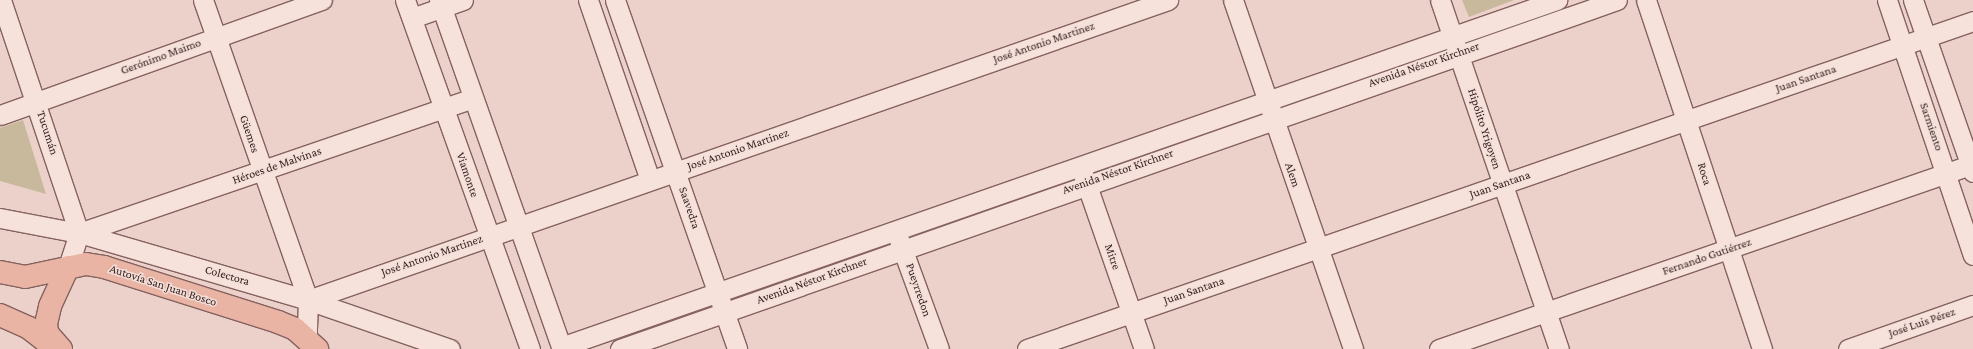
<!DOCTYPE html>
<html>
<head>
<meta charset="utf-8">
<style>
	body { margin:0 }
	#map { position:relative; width:1973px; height:349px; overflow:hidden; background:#ebd1c9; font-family:"Crimson Pro",serif }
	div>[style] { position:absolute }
	.green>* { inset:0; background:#c8b99d }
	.roads { filter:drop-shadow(1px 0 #85625f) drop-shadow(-1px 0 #85625f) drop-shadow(0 1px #85625f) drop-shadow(0 -1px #85625f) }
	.minor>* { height:19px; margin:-9.5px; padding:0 9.5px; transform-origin:9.5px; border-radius:9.5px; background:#f6e2db }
	.major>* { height:22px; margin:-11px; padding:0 11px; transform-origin:11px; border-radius:11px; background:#eab4a5 }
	span { translate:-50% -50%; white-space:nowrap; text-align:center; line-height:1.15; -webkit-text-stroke:3px #f3ded8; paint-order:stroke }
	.street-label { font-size:12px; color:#372221 }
</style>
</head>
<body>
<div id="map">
	<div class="green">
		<div style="clip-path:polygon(1462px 0,1514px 0,1469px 17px)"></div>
		<div style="clip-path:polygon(23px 120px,46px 194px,0 181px,0 128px)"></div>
	</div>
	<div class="roads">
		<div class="minor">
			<div style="left:1px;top:0;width:246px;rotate:71.5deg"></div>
			<div style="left:79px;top:233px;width:36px;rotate:108deg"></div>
			<div style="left:203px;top:0;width:318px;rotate:70.7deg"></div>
			<div style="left:308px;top:300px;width:38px;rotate:92deg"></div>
			<div style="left:405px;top:0;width:371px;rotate:70.3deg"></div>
			<div style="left:439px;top:0;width:370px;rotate:70.6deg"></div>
			<div style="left:588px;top:0;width:190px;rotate:71deg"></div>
			<div style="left:615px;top:0;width:370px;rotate:70.7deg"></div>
			<div style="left:1233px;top:0;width:369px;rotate:71deg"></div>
			<div style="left:1440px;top:0;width:369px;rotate:71.2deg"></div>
			<div style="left:1646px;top:0;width:368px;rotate:71.6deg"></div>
			<div style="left:1887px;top:0;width:269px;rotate:71.4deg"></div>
			<div style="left:1913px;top:0;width:182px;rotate:70.8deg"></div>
			<div style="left:412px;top:18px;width:54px;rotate:-19.4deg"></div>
			<div style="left:0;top:115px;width:342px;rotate:-19.7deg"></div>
			<div style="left:1082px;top:171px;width:188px;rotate:70.8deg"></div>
			<div style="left:0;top:218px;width:80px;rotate:10.8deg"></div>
			<div style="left:79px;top:233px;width:239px;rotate:16.3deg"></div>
			<div style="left:308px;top:300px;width:150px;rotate:19deg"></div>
			<div style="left:79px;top:233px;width:416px;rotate:-18.9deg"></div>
			<div style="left:898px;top:237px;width:119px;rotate:69.9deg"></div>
			<div style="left:308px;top:300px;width:911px;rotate:-19.23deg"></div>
			<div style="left:561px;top:347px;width:1055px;rotate:-19.21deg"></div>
			<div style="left:620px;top:349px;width:1056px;rotate:-19.29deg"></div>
			<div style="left:1027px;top:349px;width:1001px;rotate:-19.12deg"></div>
			<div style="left:1439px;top:349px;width:565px;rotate:-19.11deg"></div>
			<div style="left:1848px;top:349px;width:133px;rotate:-19.4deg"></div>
		</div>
		<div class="major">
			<div style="left:0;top:272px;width:25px;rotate:11deg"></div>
			<div style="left:25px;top:277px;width:62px;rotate:-12deg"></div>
			<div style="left:86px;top:264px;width:18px;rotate:9deg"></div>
			<div style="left:104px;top:267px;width:182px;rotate:17.5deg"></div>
			<div style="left:278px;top:322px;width:18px;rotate:22deg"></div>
			<div style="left:295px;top:329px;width:30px;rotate:42deg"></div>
			<div style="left:0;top:315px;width:32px;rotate:24deg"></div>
			<div style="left:29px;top:328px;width:33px;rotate:38deg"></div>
			<div style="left:61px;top:349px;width:21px;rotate:-131deg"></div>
			<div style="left:47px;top:333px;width:9px;rotate:-96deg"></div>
			<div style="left:46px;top:324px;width:18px;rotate:-77deg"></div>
			<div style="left:50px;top:306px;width:43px;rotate:-65.2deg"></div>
		</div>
	</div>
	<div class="street-label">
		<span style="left:1044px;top:43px;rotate:-19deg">José Antonio Martinez</span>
		<span style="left:161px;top:57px;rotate:-20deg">Gerónimo Maimo</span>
		<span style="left:1424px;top:65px;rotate:-19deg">Avenida Néstor Kirchner</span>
		<span style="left:1806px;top:79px;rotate:-19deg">Juan Santana</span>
		<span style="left:1931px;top:127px;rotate:71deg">Sarmiento</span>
		<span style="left:1484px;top:129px;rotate:72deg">Hipólito Yrigoyen</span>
		<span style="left:47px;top:133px;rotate:72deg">Tucumán</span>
		<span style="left:249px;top:134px;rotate:71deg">Güemes</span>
		<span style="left:738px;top:150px;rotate:-19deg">José Antonio Martinez</span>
		<span style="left:277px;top:166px;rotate:-19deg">Héroes de Malvinas</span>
		<span style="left:1118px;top:172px;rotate:-19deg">Avenida Néstor Kirchner</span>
		<span style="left:1704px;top:174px;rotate:73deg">Roca</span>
		<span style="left:467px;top:175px;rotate:71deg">Viamonte</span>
		<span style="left:1292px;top:175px;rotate:71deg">Alem</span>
		<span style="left:1500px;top:185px;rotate:-19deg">Juan Santana</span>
		<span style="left:689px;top:208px;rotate:71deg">Saavedra</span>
		<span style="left:432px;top:256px;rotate:-19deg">José Antonio Martinez</span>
		<span style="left:1112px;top:257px;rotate:71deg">Mitre</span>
		<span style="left:1707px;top:257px;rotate:-19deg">Fernando Gutiérrez</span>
		<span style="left:227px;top:276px;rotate:16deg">Colectora</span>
		<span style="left:812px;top:281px;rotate:-20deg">Avenida Néstor Kirchner</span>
		<span style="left:163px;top:286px;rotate:18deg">Autovía San Juan Bosco</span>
		<span style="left:918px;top:290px;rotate:71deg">Pueyrredon</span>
		<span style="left:1194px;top:291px;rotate:-19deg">Juan Santana</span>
		<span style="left:1922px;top:323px;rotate:-19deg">José Luis Pérez</span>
	</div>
</div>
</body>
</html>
